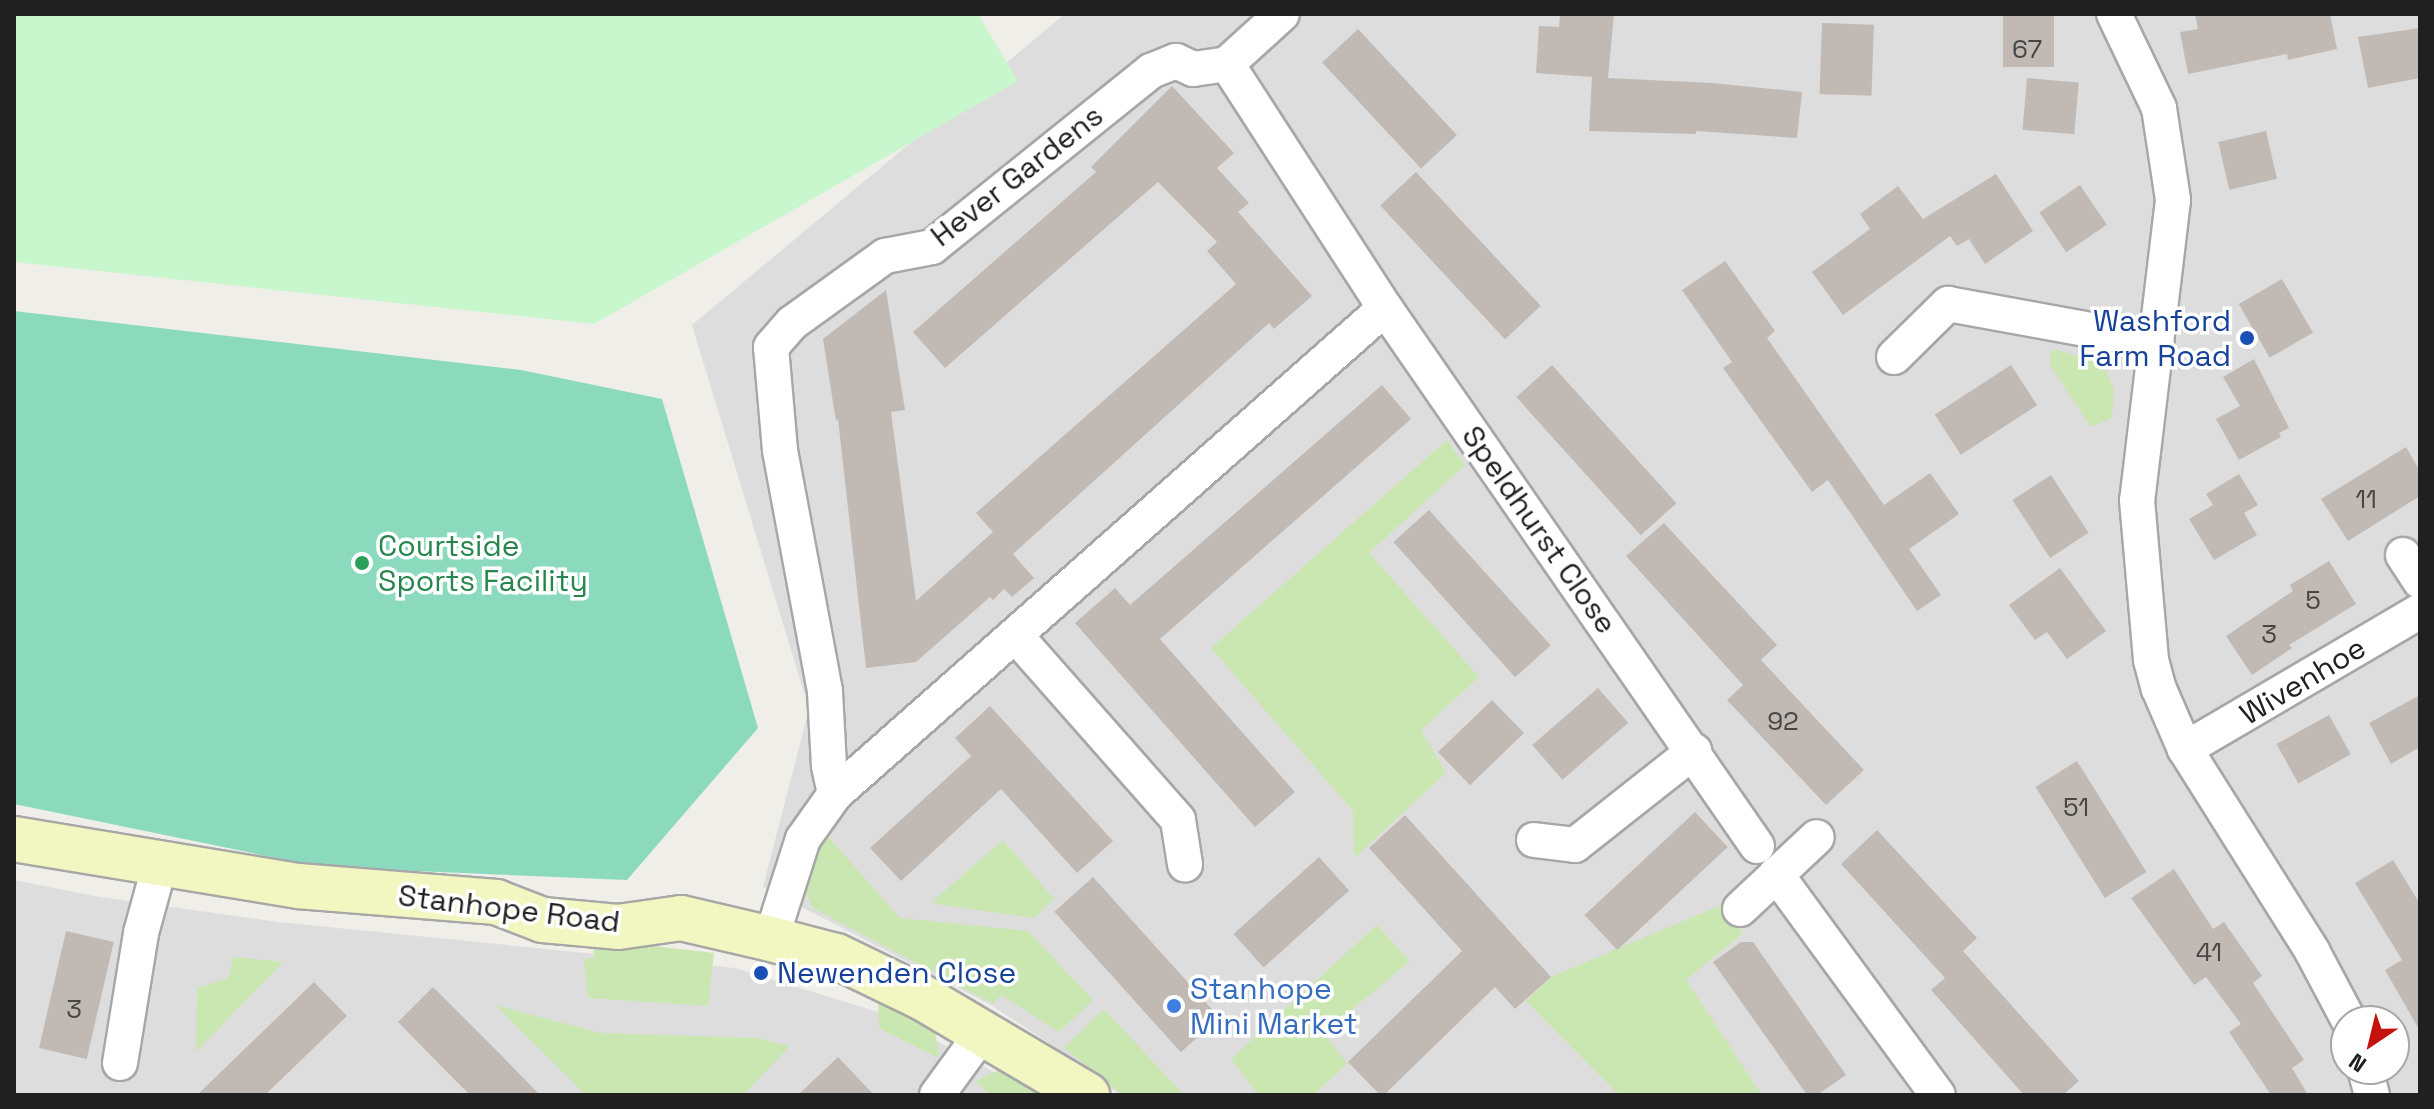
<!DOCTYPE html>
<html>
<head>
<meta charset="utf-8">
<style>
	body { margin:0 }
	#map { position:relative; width:2434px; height:1109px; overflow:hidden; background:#f0eee8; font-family:"Space Grotesk",sans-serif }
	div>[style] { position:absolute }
	.residential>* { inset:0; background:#dedddd }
	.grass>* { inset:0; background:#cae7b1 }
	.park>* { inset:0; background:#c8f7cd }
	.pitch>* { inset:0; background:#8bdabe }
	.building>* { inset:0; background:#c1bab4; transform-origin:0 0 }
	.roads { filter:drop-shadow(2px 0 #a7a7a7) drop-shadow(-2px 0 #a7a7a7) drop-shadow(0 2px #a7a7a7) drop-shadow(0 -2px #a7a7a7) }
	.street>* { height:34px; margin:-17px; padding:0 17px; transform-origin:17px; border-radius:17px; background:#fff }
	.secondary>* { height:44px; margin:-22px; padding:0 22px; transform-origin:22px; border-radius:22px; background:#f2f6c0 }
	.dots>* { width:22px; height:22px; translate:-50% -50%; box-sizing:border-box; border:4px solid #fff; border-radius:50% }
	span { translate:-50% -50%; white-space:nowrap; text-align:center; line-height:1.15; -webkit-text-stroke:7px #fff; paint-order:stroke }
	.number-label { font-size:26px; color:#484645 }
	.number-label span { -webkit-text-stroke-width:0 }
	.street-label { font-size:30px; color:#202020 }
	.transit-label { font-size:30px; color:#164399 }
	.right { translate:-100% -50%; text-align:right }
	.left { translate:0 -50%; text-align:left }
	.leisure-label { font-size:30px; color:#27864d }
	.shop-label { font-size:30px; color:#366cbe }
	.frame { position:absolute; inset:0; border:16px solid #202020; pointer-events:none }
	.north { position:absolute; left:2330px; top:1005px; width:80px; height:80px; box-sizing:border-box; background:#fff; border:2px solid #a6a6a6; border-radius:50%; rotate:215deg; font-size:22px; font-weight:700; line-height:32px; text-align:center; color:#202020 }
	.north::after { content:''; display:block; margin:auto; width:28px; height:36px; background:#c5120c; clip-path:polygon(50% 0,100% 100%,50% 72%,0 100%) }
</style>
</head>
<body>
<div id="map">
	<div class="residential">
		<div style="clip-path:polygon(evenodd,1065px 14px,2420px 14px,2420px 1095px,1120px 1095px,1083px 1066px,991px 1005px,763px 887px,809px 709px,692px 325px,1065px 14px,2346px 1021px,2394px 1021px,2394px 1069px,2346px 1069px,2346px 1021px)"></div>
		<div style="clip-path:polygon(14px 880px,94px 896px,278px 922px,735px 968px,891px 1016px,1036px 1095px,14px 1095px)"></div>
	</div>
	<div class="grass">
		<div style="clip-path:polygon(2057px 350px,2097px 362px,2107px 372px,2114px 390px,2112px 418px,2091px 427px,2050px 365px,2051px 351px)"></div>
		<div style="clip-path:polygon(1447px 440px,1465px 465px,1369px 553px,1479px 677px,1421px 730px,1446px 773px,1354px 858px,1353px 811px,1211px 648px)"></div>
		<div style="clip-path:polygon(824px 832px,900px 918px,1028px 931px,1093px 1000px,1059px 1032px,1001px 995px,993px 1004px,813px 908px,805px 892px,805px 871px)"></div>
		<div style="clip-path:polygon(1003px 840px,1054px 899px,1034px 918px,935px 904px,935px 899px)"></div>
		<div style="clip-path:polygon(1721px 905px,1743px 933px,1686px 980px,1762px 1095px,1619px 1095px,1526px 1001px,1551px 977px)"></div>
		<div style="clip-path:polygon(1377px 925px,1410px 961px,1324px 1033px,1347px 1064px,1313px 1095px,1258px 1095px,1231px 1059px)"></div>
		<div style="clip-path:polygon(593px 939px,714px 953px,708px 1006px,588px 998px,584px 959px,594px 958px)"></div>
		<div style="clip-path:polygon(233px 957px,283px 962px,196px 1052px,197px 988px,228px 978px)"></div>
		<div style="clip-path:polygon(878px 997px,920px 1015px,935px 1031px,939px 1058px,879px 1028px)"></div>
		<div style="clip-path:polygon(495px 1005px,601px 1033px,757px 1038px,790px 1046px,743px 1095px,586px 1095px)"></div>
		<div style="clip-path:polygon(1104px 1009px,1183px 1094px,1182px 1095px,1123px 1095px,1064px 1048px)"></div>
		<div style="clip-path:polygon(1001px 1069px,1053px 1095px,990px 1095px,975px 1081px)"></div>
	</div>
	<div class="park">
		<div style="clip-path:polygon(14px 14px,978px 14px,1018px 81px,594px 324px,14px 262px)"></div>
	</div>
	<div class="pitch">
		<div style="clip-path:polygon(14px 311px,521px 370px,662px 399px,758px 728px,627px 880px,320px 867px,14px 804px)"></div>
	</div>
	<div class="building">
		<div style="clip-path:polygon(1560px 14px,1614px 14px,1608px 78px,1712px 83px,1802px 92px,1797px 138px,1696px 131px,1696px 134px,1589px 131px,1592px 77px,1536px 73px,1539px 26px,1559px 27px)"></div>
		<div style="left:2003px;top:14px;width:51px;height:53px"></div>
		<div style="clip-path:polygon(2195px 14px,2330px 14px,2337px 49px,2288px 60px,2287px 54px,2188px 74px,2180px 32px,2198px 29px)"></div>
		<div style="left:1822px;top:23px;width:52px;height:71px;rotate:2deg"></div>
		<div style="clip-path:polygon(2420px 28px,2420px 78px,2368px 88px,2358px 37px)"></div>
		<div style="left:1358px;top:29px;width:145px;height:49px;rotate:47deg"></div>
		<div style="left:2027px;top:78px;width:52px;height:52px;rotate:5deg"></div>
		<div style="clip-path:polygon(1172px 86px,1234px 153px,1217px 168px,1249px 203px,1238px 212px,1312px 296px,1274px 329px,1269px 323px,1013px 554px,1034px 578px,1012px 597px,1004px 589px,993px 600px,990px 597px,916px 662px,866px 668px,838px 419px,836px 421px,823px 339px,886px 290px,905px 410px,891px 412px,916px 601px,993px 532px,976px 513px,1236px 284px,1207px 251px,1217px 242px,1158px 182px,945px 368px,913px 332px,1096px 172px,1091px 167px)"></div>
		<div style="left:2266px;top:131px;width:49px;height:49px;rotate:77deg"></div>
		<div style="left:1416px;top:172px;width:183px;height:49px;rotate:47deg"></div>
		<div style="clip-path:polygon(1996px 174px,2033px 231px,1985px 264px,1969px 239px,1957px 246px,1950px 236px,1843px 315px,1812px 272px,1870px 229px,1860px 214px,1898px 186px,1923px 219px)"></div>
		<div style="left:2080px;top:185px;width:48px;height:49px;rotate:56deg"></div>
		<div style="clip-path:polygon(1725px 261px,1775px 331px,1767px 338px,1884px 505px,1930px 473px,1959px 514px,1909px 549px,1941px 595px,1917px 611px,1828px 480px,1812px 492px,1723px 368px,1732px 362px,1682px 290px)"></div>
		<div style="left:2282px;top:279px;width:62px;height:50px;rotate:60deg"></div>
		<div style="clip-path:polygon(2254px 359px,2289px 428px,2279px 433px,2281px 437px,2239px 460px,2216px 419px,2240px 406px,2223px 377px)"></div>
		<div style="left:1552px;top:365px;width:186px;height:48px;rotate:48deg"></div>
		<div style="left:2011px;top:365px;width:48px;height:91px;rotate:57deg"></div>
		<div style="clip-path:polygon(1382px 385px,1411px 419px,1160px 639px,1295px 792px,1255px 827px,1075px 623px,1115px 588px,1130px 605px)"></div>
		<div style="clip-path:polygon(2406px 447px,2420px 471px,2420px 496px,2348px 541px,2321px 499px)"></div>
		<div style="clip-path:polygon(2239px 474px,2258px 505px,2244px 513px,2257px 535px,2214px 560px,2189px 519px,2213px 505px,2206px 494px)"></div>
		<div style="left:2051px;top:475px;width:69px;height:46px;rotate:57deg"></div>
		<div style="left:1429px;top:510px;width:182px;height:48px;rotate:48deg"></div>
		<div style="clip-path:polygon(1664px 523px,1777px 645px,1761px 660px,1864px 770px,1826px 805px,1727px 700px,1743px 685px,1626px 556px)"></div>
		<div style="clip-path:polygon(2329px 561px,2356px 604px,2289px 645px,2292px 648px,2252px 675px,2226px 636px,2293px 591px,2290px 585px)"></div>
		<div style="clip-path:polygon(2060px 568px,2106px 631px,2067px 659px,2047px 632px,2035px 640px,2009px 605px)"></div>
		<div style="left:1598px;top:688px;width:46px;height:87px;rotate:49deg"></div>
		<div style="clip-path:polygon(2420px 695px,2420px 747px,2391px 764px,2369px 723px)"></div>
		<div style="left:1492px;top:700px;width:46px;height:75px;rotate:46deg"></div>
		<div style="clip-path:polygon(990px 706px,1113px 841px,1077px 873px,1001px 789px,901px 881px,870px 848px,971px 756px,955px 738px)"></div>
		<div style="left:2329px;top:715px;width:45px;height:60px;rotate:61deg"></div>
		<div style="left:2077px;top:761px;width:131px;height:49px;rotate:58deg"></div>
		<div style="left:1695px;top:812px;width:48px;height:151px;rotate:47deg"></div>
		<div style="clip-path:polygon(1405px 815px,1551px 977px,1515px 1009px,1495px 987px,1384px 1095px,1380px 1095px,1348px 1062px,1462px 951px,1369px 848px)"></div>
		<div style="clip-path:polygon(1877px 830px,1977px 938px,1963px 951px,2079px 1081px,2063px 1095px,2024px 1095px,1931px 990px,1945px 978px,1841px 864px)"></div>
		<div style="left:1319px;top:857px;width:45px;height:115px;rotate:48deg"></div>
		<div style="clip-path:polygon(2393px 860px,2420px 904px,2420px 1031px,2385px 970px,2402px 960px,2355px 883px)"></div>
		<div style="clip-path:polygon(2174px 869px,2213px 929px,2224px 922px,2262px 976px,2253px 983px,2304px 1060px,2292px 1068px,2308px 1095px,2271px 1095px,2229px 1032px,2241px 1024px,2206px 977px,2194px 985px,2131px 898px)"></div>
		<div style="left:1093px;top:877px;width:189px;height:52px;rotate:48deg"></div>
		<div style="left:66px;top:931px;width:49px;height:120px;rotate:13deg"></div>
		<div style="clip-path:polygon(1741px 942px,1753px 942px,1846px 1075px,1817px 1095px,1807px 1095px,1713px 962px)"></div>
		<div style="clip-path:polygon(314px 982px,347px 1016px,265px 1095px,197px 1095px)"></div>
		<div style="clip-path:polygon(433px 987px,499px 1053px,540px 1095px,470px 1095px,444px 1069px,398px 1022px)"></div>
		<div style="clip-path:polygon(838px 1057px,874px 1095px,798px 1095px)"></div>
	</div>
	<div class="roads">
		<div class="street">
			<div style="left:2114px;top:14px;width:104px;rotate:64.4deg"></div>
			<div style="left:2159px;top:108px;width:93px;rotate:81.3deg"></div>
			<div style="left:2173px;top:200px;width:302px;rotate:96.8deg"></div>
			<div style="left:2137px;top:500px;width:161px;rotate:85deg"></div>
			<div style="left:2151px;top:660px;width:30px;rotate:75deg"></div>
			<div style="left:2159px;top:689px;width:65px;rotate:66.6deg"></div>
			<div style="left:2185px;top:749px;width:239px;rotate:57.8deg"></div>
			<div style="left:2312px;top:951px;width:79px;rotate:62.1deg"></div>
			<div style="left:1227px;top:64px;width:291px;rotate:57.1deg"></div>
			<div style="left:1385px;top:308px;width:654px;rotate:55.34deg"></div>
			<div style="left:1894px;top:357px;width:76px;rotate:-44.5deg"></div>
			<div style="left:1948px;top:304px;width:212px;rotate:10.3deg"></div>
			<div style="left:2403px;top:555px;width:31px;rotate:57deg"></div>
			<div style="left:1016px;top:636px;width:245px;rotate:48.6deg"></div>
			<div style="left:1178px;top:820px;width:45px;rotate:81deg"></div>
			<div style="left:2185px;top:749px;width:273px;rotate:-30.4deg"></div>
			<div style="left:835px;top:794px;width:29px;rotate:-102deg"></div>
			<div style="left:829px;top:766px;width:75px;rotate:-93.1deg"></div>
			<div style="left:825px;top:691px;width:245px;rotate:-100.6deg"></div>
			<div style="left:780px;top:450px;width:103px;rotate:-95deg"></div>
			<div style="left:771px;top:347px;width:32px;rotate:-49deg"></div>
			<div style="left:792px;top:323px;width:115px;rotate:-35.8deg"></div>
			<div style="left:885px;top:256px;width:48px;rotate:-10.8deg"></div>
			<div style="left:932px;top:247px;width:281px;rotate:-38.8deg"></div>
			<div style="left:1151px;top:71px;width:27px;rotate:-22deg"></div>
			<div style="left:1176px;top:61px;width:19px;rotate:25deg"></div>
			<div style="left:1193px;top:69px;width:34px;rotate:-8deg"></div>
			<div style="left:1227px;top:64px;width:74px;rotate:-42.3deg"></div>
			<div style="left:1534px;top:840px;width:41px;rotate:7deg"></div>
			<div style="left:1575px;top:845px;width:152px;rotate:-38.3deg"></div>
			<div style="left:1776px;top:874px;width:274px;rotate:53.8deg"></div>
			<div style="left:1740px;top:909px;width:105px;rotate:-43.1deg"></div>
			<div style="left:771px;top:939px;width:105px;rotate:-72.3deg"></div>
			<div style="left:803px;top:839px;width:55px;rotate:-54.6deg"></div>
			<div style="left:835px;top:794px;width:734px;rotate:-41.46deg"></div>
			<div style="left:120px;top:1063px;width:132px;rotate:-80.8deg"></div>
			<div style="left:141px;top:933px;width:72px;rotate:-74.6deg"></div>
			<div style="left:2365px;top:1069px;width:27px;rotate:75deg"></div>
			<div style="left:937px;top:1095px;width:78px;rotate:-53.9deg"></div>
		</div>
		<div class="secondary">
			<div style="left:14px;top:839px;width:288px;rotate:9.4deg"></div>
			<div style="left:298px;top:886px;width:199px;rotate:4.6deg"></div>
			<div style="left:496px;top:902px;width:50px;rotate:21deg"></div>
			<div style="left:543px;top:920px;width:75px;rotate:5.3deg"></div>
			<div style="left:618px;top:927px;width:64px;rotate:-8.1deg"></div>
			<div style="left:681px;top:918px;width:92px;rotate:13.1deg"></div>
			<div style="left:771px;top:939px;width:67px;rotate:14.7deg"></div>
			<div style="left:836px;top:956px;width:97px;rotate:25.8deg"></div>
			<div style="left:923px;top:998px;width:191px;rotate:30.6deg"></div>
		</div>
	</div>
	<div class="dots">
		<div style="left:2247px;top:338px;background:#1a4fb4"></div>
		<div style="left:362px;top:563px;background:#2e9e5b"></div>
		<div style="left:761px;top:973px;background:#1a4fb4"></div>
		<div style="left:1174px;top:1006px;background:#3f7fe0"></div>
	</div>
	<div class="number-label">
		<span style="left:2027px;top:50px">67</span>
		<span style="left:2366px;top:500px">11</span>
		<span style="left:2313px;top:601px">5</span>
		<span style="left:2269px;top:635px">3</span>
		<span style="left:1783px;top:722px">92</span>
		<span style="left:2076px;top:808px">51</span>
		<span style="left:2209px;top:953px">41</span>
		<span style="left:74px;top:1010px">3</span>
	</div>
	<div class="street-label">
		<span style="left:1017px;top:176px;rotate:-38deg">Hever Gardens</span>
		<span style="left:1539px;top:530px;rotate:55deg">Speldhurst Close</span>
		<span style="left:2303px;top:681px;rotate:-31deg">Wivenhoe</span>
		<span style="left:509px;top:909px;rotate:7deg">Stanhope Road</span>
	</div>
	<div class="transit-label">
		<span class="right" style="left:2231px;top:338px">Washford<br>Farm Road</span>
		<span class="left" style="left:777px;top:973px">Newenden Close</span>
	</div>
	<div class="leisure-label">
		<span class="left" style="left:378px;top:563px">Courtside<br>Sports Facility</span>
	</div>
	<div class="shop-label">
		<span class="left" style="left:1190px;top:1006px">Stanhope<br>Mini Market</span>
	</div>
	<div class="frame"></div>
	<div class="north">N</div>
</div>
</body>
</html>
